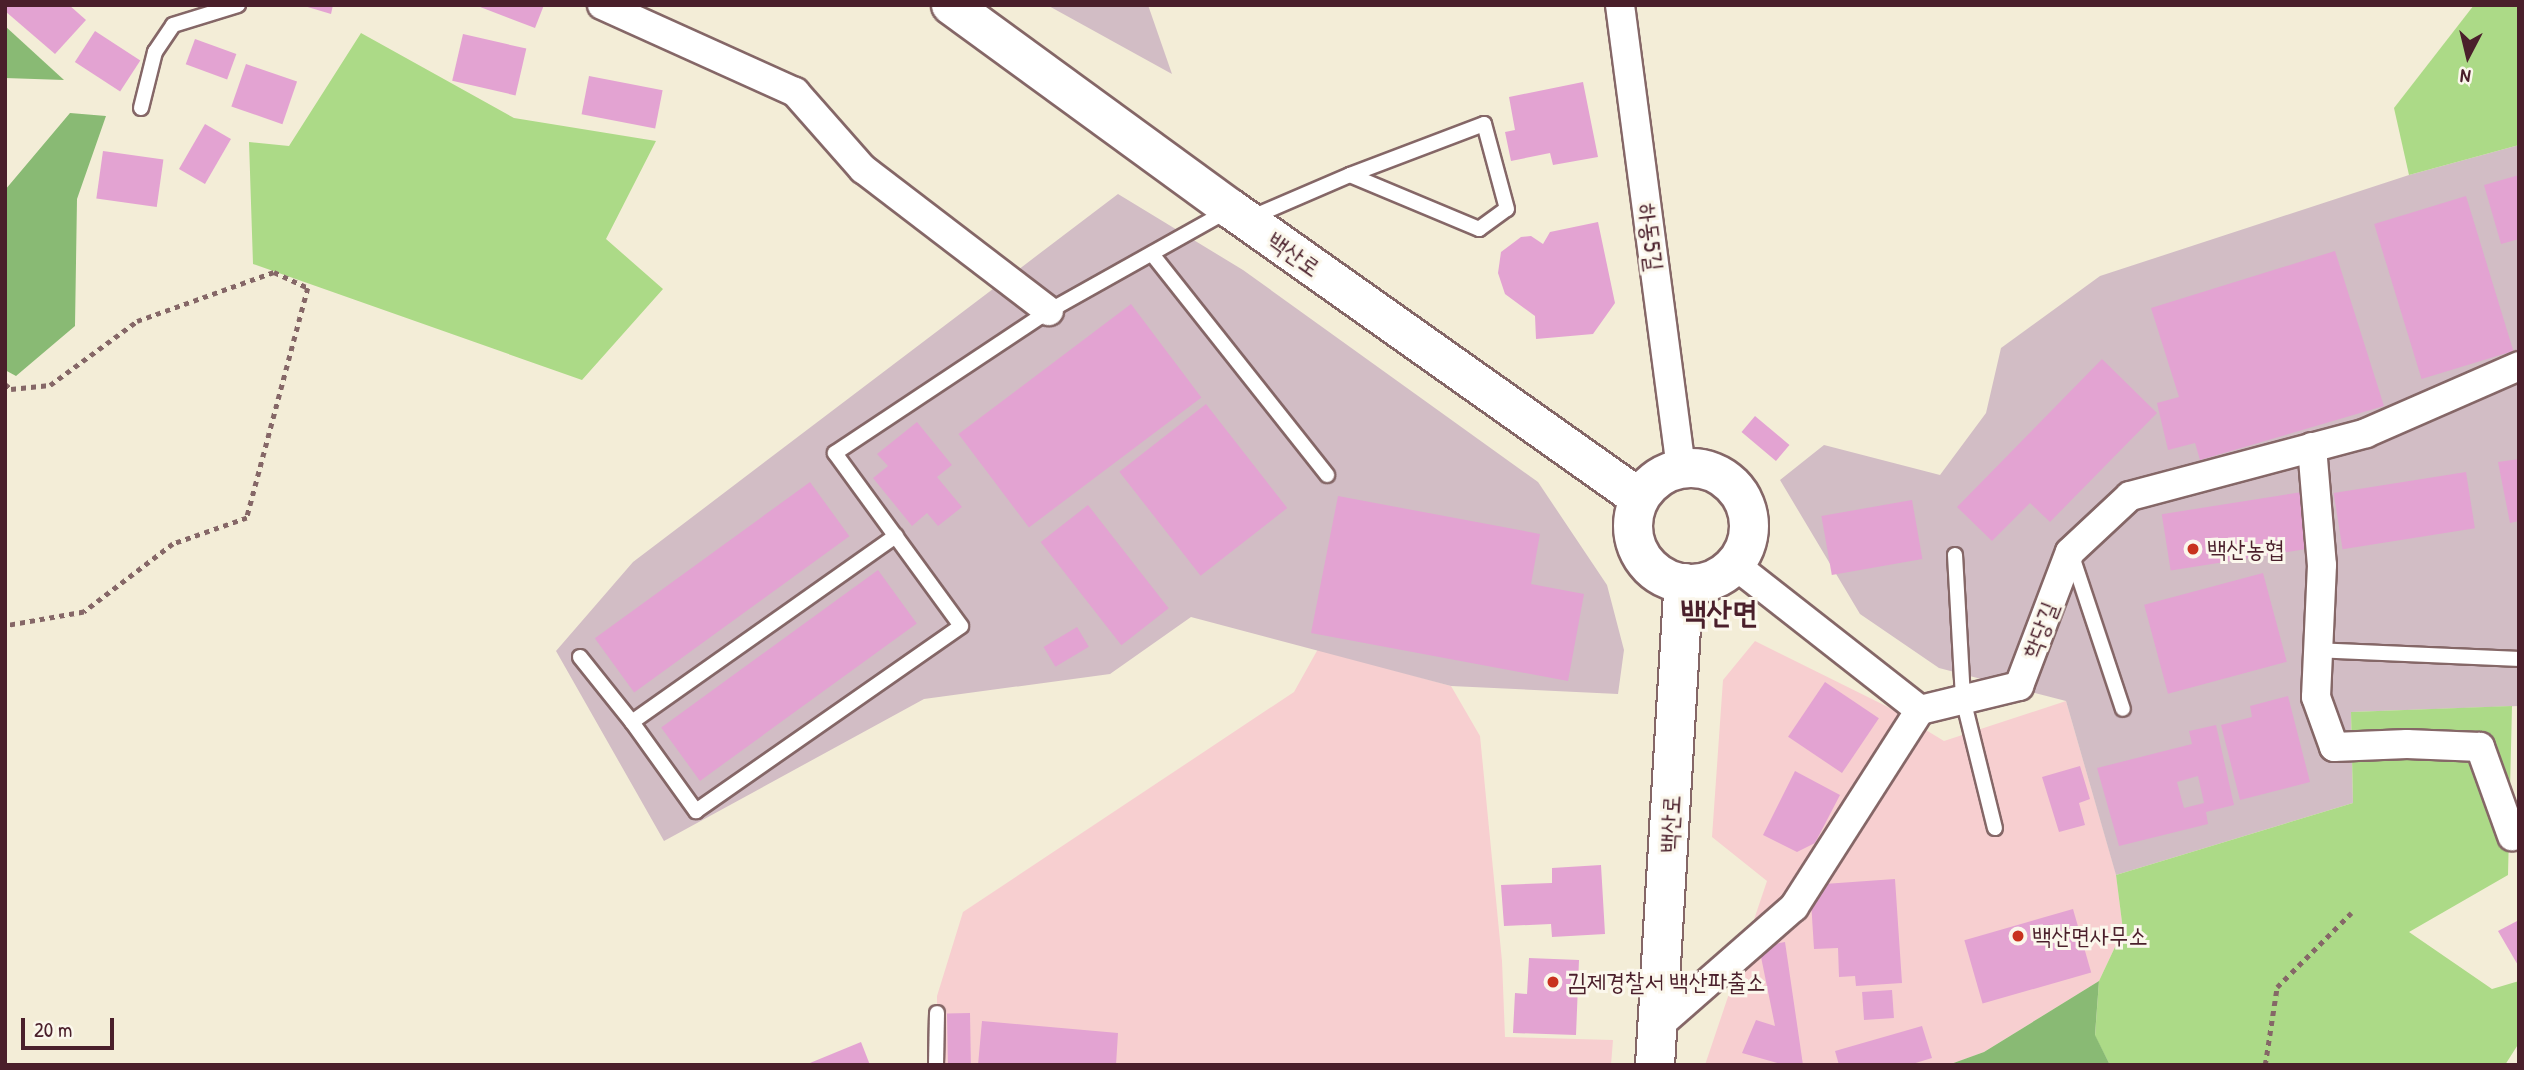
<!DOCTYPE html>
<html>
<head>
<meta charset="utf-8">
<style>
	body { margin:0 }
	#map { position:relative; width:2524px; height:1070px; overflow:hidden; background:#f3edd7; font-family:"Patrick Hand","Poor Story",sans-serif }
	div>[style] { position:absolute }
	.built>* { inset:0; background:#f7cfd0 }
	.industrial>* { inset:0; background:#d2bdc5 }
	.green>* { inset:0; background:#acda87 }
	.forest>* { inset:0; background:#89ba74 }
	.building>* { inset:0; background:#e3a3d2; transform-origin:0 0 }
	.path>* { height:4.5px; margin-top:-2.25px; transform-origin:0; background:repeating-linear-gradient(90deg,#856767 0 5px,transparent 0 10px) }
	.roads { filter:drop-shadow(2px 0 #856767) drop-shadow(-2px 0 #856767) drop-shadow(0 2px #856767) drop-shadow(0 -2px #856767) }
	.service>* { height:14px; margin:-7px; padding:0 7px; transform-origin:7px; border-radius:7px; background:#fff }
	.minor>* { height:28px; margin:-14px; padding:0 14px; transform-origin:14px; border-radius:14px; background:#fff }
	.secondary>* { height:38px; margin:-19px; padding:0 19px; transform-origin:19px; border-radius:19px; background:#fff }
	.secondary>.ring { margin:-19px; padding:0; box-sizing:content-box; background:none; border:38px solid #fff; border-radius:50% }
	.dots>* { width:19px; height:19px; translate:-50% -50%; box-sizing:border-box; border:4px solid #fbf7ec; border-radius:50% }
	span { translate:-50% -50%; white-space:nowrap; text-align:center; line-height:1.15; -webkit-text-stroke:6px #fbf7ec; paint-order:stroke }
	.street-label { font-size:24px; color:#4a1f2b }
	.poi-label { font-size:24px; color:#4a1f2b }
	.left { translate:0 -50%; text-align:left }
	.district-label { font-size:32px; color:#4a1f2b; font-weight:700 }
	.frame { position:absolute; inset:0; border:7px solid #4a1f2b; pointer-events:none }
	.north { position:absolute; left:2433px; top:21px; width:70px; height:70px; -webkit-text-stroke:5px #fbf7ec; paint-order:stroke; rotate:187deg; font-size:19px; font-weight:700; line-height:28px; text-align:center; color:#4a1f2b }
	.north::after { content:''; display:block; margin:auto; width:24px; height:32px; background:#4a1f2b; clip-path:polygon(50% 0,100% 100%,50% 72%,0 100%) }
	.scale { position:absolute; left:21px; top:1018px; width:93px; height:32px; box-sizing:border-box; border:4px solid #4a1f2b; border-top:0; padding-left:9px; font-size:21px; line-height:24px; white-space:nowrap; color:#4a1f2b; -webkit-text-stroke:5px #fbf7ec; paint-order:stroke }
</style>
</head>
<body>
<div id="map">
	<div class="built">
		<div style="clip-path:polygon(1755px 641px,1888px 707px,1944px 741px,2066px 701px,2116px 874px,2123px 930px,2099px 981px,1984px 1052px,1948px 1065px,1705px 1065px,1767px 881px,1712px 837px,1723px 680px)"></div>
		<div style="clip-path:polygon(1318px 649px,1451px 686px,1480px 736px,1502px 961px,1505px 1037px,1613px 1040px,1611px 1065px,937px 1065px,937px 996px,963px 912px,1294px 692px)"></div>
	</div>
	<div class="industrial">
		<div style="clip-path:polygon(1047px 5px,1148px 5px,1172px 74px)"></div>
		<div style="clip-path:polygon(2519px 145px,2519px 706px,2351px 712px,2353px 803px,2116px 875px,2066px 701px,1939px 668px,1860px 614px,1780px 480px,1824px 445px,1940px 475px,1986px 413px,2001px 348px,2100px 276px,2409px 175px)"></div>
		<div style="clip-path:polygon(1118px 194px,1243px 270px,1538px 482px,1607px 585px,1624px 650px,1618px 694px,1451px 686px,1191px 617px,1110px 674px,924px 699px,664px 841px,556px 651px,633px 562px)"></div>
	</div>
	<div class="green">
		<div style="clip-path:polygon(2474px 5px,2519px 5px,2519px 145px,2409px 175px,2394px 108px)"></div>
		<div style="clip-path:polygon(361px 33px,514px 118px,656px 141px,606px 239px,663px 289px,582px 380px,253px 264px,249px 142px,289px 146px)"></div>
		<div style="clip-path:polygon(2512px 706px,2508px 875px,2409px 932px,2492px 989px,2519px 981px,2519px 1043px,2505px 1065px,2110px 1065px,2095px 1036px,2099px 981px,2123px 930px,2116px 875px,2353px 803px,2351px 712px)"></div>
	</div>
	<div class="forest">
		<div style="clip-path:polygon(5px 26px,64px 80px,5px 78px)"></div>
		<div style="clip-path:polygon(70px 113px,106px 116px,77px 199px,75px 326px,16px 376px,5px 370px,5px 190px)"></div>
		<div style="clip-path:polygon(2099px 981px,2095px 1035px,2110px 1065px,1948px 1065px,1984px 1052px)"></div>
	</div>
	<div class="building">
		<div style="clip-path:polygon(5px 5px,69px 5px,86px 20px,55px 54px,5px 11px)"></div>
		<div style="clip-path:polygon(301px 5px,333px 5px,331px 14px)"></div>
		<div style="clip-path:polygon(475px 5px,544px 5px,535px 28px)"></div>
		<div style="left:95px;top:31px;width:54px;height:37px;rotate:33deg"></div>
		<div style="left:463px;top:34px;width:65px;height:48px;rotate:13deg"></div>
		<div style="left:195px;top:39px;width:44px;height:27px;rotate:20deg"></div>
		<div style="left:246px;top:64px;width:54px;height:45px;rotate:19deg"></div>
		<div style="left:589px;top:76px;width:75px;height:39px;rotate:11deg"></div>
		<div style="clip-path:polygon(1583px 82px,1598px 157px,1553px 165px,1550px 153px,1511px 161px,1505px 132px,1515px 130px,1509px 97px)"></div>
		<div style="left:205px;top:124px;width:30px;height:52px;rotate:30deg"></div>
		<div style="left:103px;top:151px;width:61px;height:48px;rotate:8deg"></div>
		<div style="clip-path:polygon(2519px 175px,2519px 239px,2501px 244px,2484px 185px)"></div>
		<div style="left:2466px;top:196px;width:162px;height:96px;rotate:73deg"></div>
		<div style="clip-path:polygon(1598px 222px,1615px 303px,1593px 334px,1536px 339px,1535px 316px,1505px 294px,1498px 273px,1501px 252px,1521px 237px,1531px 236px,1543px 244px,1550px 232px)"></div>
		<div style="clip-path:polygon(2335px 251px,2384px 406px,2200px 460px,2195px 443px,2168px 450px,2157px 403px,2179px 397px,2151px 308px)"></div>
		<div style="left:1131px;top:304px;width:117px;height:216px;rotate:53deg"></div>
		<div style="clip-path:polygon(2102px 359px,2157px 413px,2050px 522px,2030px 503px,1992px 541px,1957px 507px)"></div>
		<div style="left:1206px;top:404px;width:132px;height:110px;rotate:52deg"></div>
		<div style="left:1755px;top:416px;width:45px;height:21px;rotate:40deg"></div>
		<div style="clip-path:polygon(917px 422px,952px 465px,937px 477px,962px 507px,938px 526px,927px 513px,912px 526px,873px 478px,888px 466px,877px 454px)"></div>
		<div style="clip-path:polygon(2519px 459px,2519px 521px,2510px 523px,2498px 462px)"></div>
		<div style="left:2466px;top:472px;width:57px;height:134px;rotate:81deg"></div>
		<div style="left:810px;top:482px;width:67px;height:266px;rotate:54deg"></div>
		<div style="left:2302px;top:492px;width:57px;height:142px;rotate:81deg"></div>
		<div style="clip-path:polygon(1338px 496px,1540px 534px,1531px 584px,1584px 594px,1568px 681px,1311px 633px)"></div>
		<div style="left:1912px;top:500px;width:60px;height:92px;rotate:80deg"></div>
		<div style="left:1088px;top:505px;width:131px;height:60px;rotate:52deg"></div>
		<div style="left:878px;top:570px;width:66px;height:268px;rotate:54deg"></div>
		<div style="left:2263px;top:573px;width:92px;height:123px;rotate:75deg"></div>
		<div style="left:1077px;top:627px;width:23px;height:39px;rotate:59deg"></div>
		<div style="left:1825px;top:682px;width:65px;height:66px;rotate:34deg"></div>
		<div style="clip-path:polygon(2288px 696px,2310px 782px,2240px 800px,2221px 725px,2252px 717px,2250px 706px)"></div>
		<div style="clip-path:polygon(evenodd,2216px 725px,2234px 805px,2206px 812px,2208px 824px,2119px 846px,2097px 768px,2192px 744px,2189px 731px,2216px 725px,2198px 776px,2204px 803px,2184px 808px,2177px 782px,2198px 776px)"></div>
		<div style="clip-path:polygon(2080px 766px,2090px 799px,2079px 803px,2085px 825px,2059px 832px,2042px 777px)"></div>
		<div style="clip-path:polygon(1795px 771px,1840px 795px,1815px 843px,1797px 852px,1763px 835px)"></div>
		<div style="clip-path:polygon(1601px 865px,1605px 934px,1552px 937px,1551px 924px,1504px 926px,1501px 885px,1552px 883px,1552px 868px)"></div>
		<div style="clip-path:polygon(1895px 879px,1902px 983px,1856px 986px,1855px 976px,1839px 977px,1838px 948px,1814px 949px,1810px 885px)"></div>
		<div style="left:2073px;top:909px;width:66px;height:113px;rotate:74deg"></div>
		<div style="clip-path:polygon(2519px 920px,2519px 967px,2498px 931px)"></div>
		<div style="clip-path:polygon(1785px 942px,1803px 1065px,1784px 1065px,1742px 1053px,1756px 1020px,1775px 1026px,1759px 947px)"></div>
		<div style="clip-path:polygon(1529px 958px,1579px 960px,1576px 1035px,1513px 1033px,1515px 993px,1527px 994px)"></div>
		<div style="left:1892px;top:990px;width:28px;height:30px;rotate:86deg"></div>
		<div style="left:970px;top:1013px;width:52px;height:23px;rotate:89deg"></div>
		<div style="clip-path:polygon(982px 1021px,1118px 1033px,1116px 1065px,978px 1065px)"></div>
		<div style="clip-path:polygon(1922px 1026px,1932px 1058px,1909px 1065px,1839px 1065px,1835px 1051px)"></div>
		<div style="clip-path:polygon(861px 1042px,870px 1065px,805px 1065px)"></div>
	</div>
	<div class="path">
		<div style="left:5px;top:384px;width:8px;rotate:40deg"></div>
		<div style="left:11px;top:389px;width:39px;rotate:-6deg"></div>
		<div style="left:50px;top:385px;width:108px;rotate:-36.3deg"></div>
		<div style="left:137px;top:321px;width:145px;rotate:-19.7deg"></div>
		<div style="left:274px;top:272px;width:38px;rotate:25deg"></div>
		<div style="left:308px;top:288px;width:238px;rotate:104.9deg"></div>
		<div style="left:247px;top:518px;width:78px;rotate:160.6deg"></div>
		<div style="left:173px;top:544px;width:112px;rotate:142.6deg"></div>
		<div style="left:84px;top:612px;width:80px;rotate:170deg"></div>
		<div style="left:2265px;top:1065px;width:79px;rotate:-81.3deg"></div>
		<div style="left:2277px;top:987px;width:105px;rotate:-45deg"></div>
	</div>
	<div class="roads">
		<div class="service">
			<div style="left:141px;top:108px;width:58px;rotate:-76deg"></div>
			<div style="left:155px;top:52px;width:32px;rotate:-56deg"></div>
			<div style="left:173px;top:25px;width:68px;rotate:-17.1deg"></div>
			<div style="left:1250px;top:218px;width:109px;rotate:-23.3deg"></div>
			<div style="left:1350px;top:175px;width:140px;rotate:22.7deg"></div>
			<div style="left:1479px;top:229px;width:34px;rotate:-36deg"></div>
			<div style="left:1507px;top:209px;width:88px;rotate:-105.1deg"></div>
			<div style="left:1484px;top:124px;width:143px;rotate:159.2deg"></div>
			<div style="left:1152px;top:254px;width:282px;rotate:51.6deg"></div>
			<div style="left:1955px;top:555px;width:144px;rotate:86.8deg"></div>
			<div style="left:1963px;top:699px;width:133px;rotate:76.1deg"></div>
			<div style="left:2072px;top:556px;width:161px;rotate:71.6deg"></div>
			<div style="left:2315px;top:650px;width:204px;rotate:2.5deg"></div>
			<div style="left:580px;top:657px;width:83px;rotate:51.3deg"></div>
			<div style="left:632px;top:722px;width:110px;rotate:54.3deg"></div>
			<div style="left:696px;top:811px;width:323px;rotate:-34.9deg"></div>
			<div style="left:961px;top:626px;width:214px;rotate:-126.1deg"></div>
			<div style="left:835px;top:453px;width:257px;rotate:-33.6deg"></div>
			<div style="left:1049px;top:311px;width:204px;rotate:-29.3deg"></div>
			<div style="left:632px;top:722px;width:323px;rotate:-35.2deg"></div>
			<div style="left:936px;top:1065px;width:52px;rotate:-88.9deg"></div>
		</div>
		<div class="minor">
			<div style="left:602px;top:5px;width:212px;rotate:24.3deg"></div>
			<div style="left:795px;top:92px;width:103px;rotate:48.6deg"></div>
			<div style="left:863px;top:169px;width:234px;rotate:37.4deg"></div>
			<div style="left:1620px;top:5px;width:467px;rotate:82.5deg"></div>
			<div style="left:2312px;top:447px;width:118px;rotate:85.2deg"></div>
			<div style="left:2322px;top:565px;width:132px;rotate:92.6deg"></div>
			<div style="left:2316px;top:697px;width:53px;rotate:70.2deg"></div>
			<div style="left:2334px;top:747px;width:73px;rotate:-2.4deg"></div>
			<div style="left:2407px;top:744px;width:73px;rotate:2.4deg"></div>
			<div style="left:2480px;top:747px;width:95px;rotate:70.2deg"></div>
			<div style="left:1735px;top:565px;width:235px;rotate:38.1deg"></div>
			<div style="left:1658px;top:1026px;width:181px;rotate:-41.2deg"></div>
			<div style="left:1794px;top:907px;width:234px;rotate:-57.4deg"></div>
			<div style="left:1920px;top:710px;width:102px;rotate:-13.6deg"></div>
			<div style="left:2019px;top:686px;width:143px;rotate:-69.2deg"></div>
			<div style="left:2070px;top:552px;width:82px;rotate:-43deg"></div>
			<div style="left:2130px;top:496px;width:244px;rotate:-14.9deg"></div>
			<div style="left:2366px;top:433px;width:167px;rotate:-23.6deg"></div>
		</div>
		<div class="secondary">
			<div style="left:951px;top:5px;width:346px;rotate:36.1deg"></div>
			<div style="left:1231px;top:209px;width:500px;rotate:35.3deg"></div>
			<div class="ring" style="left:1633px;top:468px;width:78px;height:78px"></div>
			<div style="left:1655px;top:1065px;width:483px;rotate:-86.6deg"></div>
		</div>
	</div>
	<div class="dots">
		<div style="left:2193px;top:549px;background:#c8321e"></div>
		<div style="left:2018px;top:936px;background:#c8321e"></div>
		<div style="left:1553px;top:982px;background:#c8321e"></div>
	</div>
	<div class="street-label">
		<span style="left:1651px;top:237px;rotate:83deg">하동5길</span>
		<span style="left:1294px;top:254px;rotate:35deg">백산로</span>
		<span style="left:2040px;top:630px;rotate:-69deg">학당길</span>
		<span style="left:1670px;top:824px;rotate:-87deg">백산로</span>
	</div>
	<div class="poi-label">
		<span class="left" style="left:2207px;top:549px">백산농협</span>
		<span class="left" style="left:2032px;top:936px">백산면사무소</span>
		<span class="left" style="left:1567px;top:982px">김제경찰서 백산파출소</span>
	</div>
	<div class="district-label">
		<span style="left:1719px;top:612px">백산면</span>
	</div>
	<div class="frame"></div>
	<div class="north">N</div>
	<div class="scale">20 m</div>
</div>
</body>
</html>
